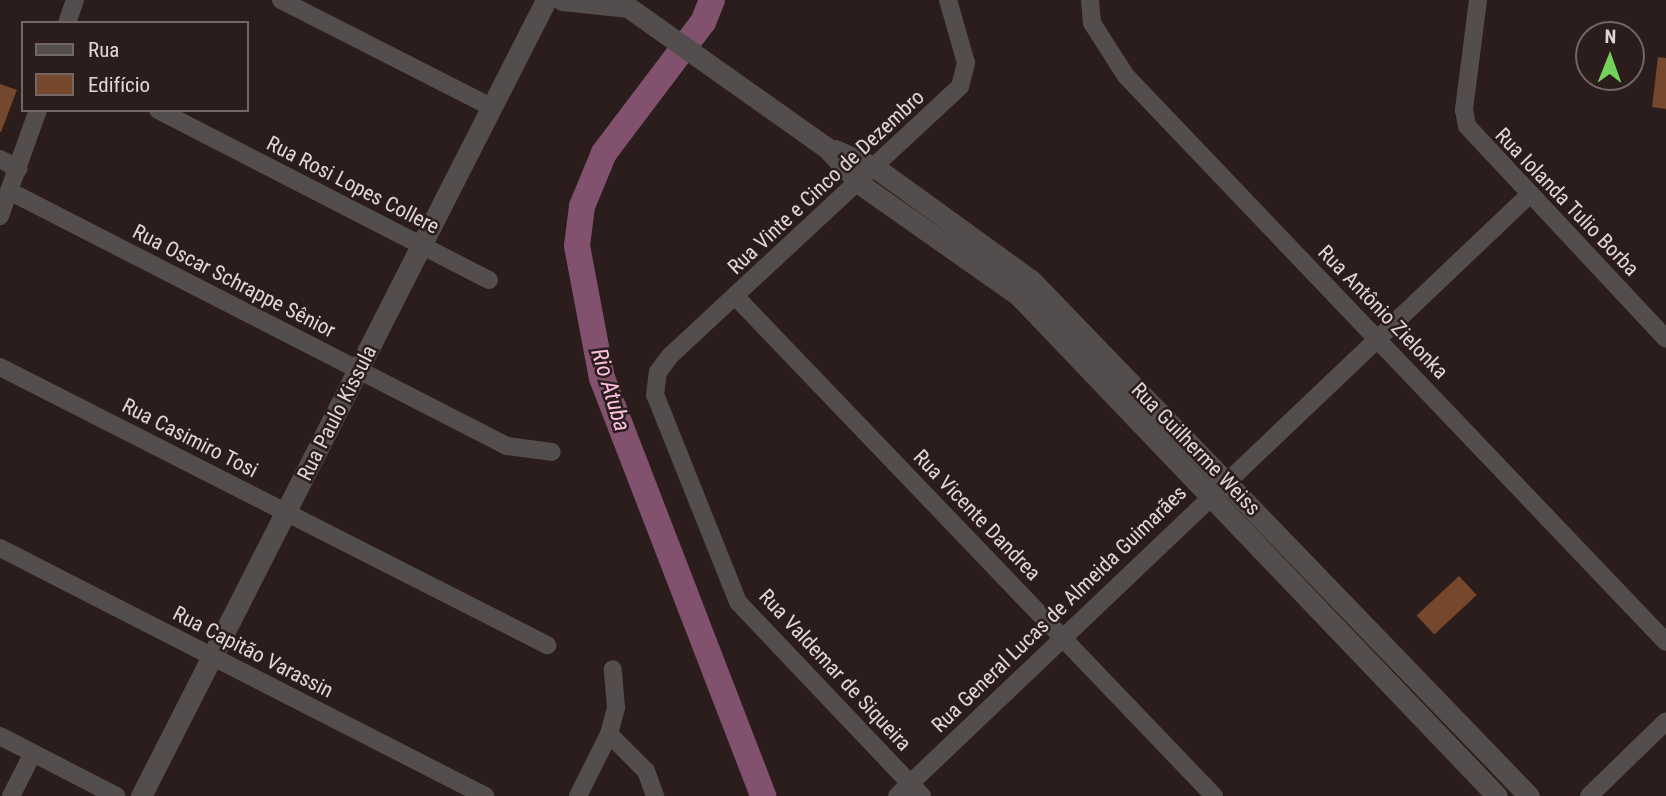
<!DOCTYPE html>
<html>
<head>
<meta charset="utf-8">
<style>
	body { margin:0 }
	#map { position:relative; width:1666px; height:796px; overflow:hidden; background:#2a1d1b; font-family:"Roboto Condensed",sans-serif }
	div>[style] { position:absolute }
	.river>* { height:26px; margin:-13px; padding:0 13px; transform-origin:13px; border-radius:13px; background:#81516d }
	.building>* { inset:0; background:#75472c; transform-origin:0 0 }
	.minor>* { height:18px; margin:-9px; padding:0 9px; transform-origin:9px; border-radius:9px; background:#544d4e }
	.tertiary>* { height:21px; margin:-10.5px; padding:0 10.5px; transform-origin:10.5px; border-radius:10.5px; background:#544d4e }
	span { translate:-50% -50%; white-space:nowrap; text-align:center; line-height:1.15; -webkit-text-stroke:5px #2a1d1b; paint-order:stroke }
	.street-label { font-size:21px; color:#e0d7d5 }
	.water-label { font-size:23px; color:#ffc0e3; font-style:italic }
	.legend { position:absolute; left:21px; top:21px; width:228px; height:91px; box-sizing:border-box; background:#2a1d1b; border:2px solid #736765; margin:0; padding:9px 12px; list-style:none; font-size:21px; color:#e0d7d5 }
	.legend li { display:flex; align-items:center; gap:14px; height:35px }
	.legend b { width:35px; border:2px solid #736765 }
	.north { position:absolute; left:1575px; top:21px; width:70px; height:70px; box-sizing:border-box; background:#2a1d1b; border:2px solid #736765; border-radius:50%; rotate:1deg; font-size:19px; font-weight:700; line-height:28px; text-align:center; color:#e0d7d5 }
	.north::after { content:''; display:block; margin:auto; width:24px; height:32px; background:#74d25c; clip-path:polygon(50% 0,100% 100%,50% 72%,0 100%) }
</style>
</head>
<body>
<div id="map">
	<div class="river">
		<div style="left:712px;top:0;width:24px;rotate:112deg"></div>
		<div style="left:703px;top:22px;width:164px;rotate:127.1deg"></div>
		<div style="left:604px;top:153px;width:57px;rotate:112.5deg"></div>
		<div style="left:582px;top:206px;width:40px;rotate:97.1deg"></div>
		<div style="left:577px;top:246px;width:134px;rotate:79.3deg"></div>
		<div style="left:602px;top:378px;width:448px;rotate:68.9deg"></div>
	</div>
	<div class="building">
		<div style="clip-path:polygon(1658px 57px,1666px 58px,1666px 109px,1652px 107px)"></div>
		<div style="clip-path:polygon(0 84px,17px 90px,1px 132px,0 132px)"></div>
		<div style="left:1459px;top:576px;width:26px;height:58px;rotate:47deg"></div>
	</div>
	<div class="minor">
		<div style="left:281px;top:0;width:238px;rotate:27deg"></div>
		<div style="left:1090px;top:0;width:23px;rotate:85deg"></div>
		<div style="left:1092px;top:23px;width:63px;rotate:57.3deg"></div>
		<div style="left:1126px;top:76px;width:782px;rotate:46.35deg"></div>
		<div style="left:1478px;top:0;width:111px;rotate:97.3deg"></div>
		<div style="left:1464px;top:110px;width:16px;rotate:79deg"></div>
		<div style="left:1467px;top:126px;width:291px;rotate:46.9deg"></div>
		<div style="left:67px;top:23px;width:24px;rotate:-71deg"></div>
		<div style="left:158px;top:110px;width:372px;rotate:27.2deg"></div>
		<div style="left:0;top:159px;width:21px;rotate:28deg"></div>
		<div style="left:11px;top:192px;width:557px;rotate:27.12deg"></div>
		<div style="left:507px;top:446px;width:45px;rotate:7.6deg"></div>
		<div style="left:0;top:216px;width:113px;rotate:-70.3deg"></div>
		<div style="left:736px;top:297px;width:691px;rotate:46.23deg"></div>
		<div style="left:0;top:367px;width:614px;rotate:26.94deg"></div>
		<div style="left:0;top:548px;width:545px;rotate:27.08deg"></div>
		<div style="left:609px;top:734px;width:52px;rotate:45deg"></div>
		<div style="left:646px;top:771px;width:27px;rotate:70deg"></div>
		<div style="left:0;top:736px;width:131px;rotate:27.3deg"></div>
		<div style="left:11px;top:796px;width:48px;rotate:-62.9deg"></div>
		<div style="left:578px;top:796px;width:69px;rotate:-63.4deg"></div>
		<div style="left:609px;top:734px;width:28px;rotate:-75deg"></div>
		<div style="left:616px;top:707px;width:38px;rotate:-95deg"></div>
		<div style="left:897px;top:796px;width:869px;rotate:-43.56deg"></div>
		<div style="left:922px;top:796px;width:267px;rotate:-133.5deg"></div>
		<div style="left:738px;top:602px;width:223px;rotate:-111.8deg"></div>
		<div style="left:655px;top:395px;width:23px;rotate:-83deg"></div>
		<div style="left:658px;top:372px;width:21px;rotate:-53deg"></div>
		<div style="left:671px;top:355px;width:395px;rotate:-42.9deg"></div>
		<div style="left:960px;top:86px;width:24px;rotate:-75deg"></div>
		<div style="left:966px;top:63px;width:66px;rotate:-105.9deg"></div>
		<div style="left:1589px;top:796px;width:107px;rotate:-44.2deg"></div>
	</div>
	<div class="tertiary">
		<div style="left:562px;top:0;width:65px;rotate:6.1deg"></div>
		<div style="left:618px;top:0;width:255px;rotate:35.3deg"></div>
		<div style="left:826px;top:147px;width:50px;rotate:47.4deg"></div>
		<div style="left:860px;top:184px;width:193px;rotate:35.1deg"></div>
		<div style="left:1018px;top:295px;width:693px;rotate:46.29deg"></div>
		<div style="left:835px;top:150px;width:45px;rotate:23.7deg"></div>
		<div style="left:876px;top:168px;width:191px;rotate:35.9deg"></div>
		<div style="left:1031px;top:280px;width:717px;rotate:46.02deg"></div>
		<div style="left:141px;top:796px;width:893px;rotate:-63.03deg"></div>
	</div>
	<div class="street-label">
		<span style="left:826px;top:182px;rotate:-43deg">Rua Vinte e Cinco de Dezembro</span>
		<span style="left:353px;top:185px;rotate:27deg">Rua Rosi Lopes Collere</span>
		<span style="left:1567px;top:202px;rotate:46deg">Rua Iolanda Tulio Borba</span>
		<span style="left:234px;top:281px;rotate:27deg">Rua Oscar Schrappe Sênior</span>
		<span style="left:1383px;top:312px;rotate:46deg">Rua Antônio Zielonka</span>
		<span style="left:337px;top:413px;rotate:-63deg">Rua Paulo Kissula</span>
		<span style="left:190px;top:438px;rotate:27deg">Rua Casimiro Tosi</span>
		<span style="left:1196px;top:449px;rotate:46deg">Rua Guilherme Weiss</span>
		<span style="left:977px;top:515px;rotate:46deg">Rua Vicente Dandrea</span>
		<span style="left:1059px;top:609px;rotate:-44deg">Rua General Lucas de Almeida Guimarães</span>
		<span style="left:253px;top:652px;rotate:27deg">Rua Capitão Varassin</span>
		<span style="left:835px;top:670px;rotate:47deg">Rua Valdemar de Siqueira</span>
	</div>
	<div class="water-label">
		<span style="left:610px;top:390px;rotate:73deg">Rio Atuba</span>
	</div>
	<ul class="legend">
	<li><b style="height:9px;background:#544d4e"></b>Rua</li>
	<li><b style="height:19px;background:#75472c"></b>Edifício</li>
	</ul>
	<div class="north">N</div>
</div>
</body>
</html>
